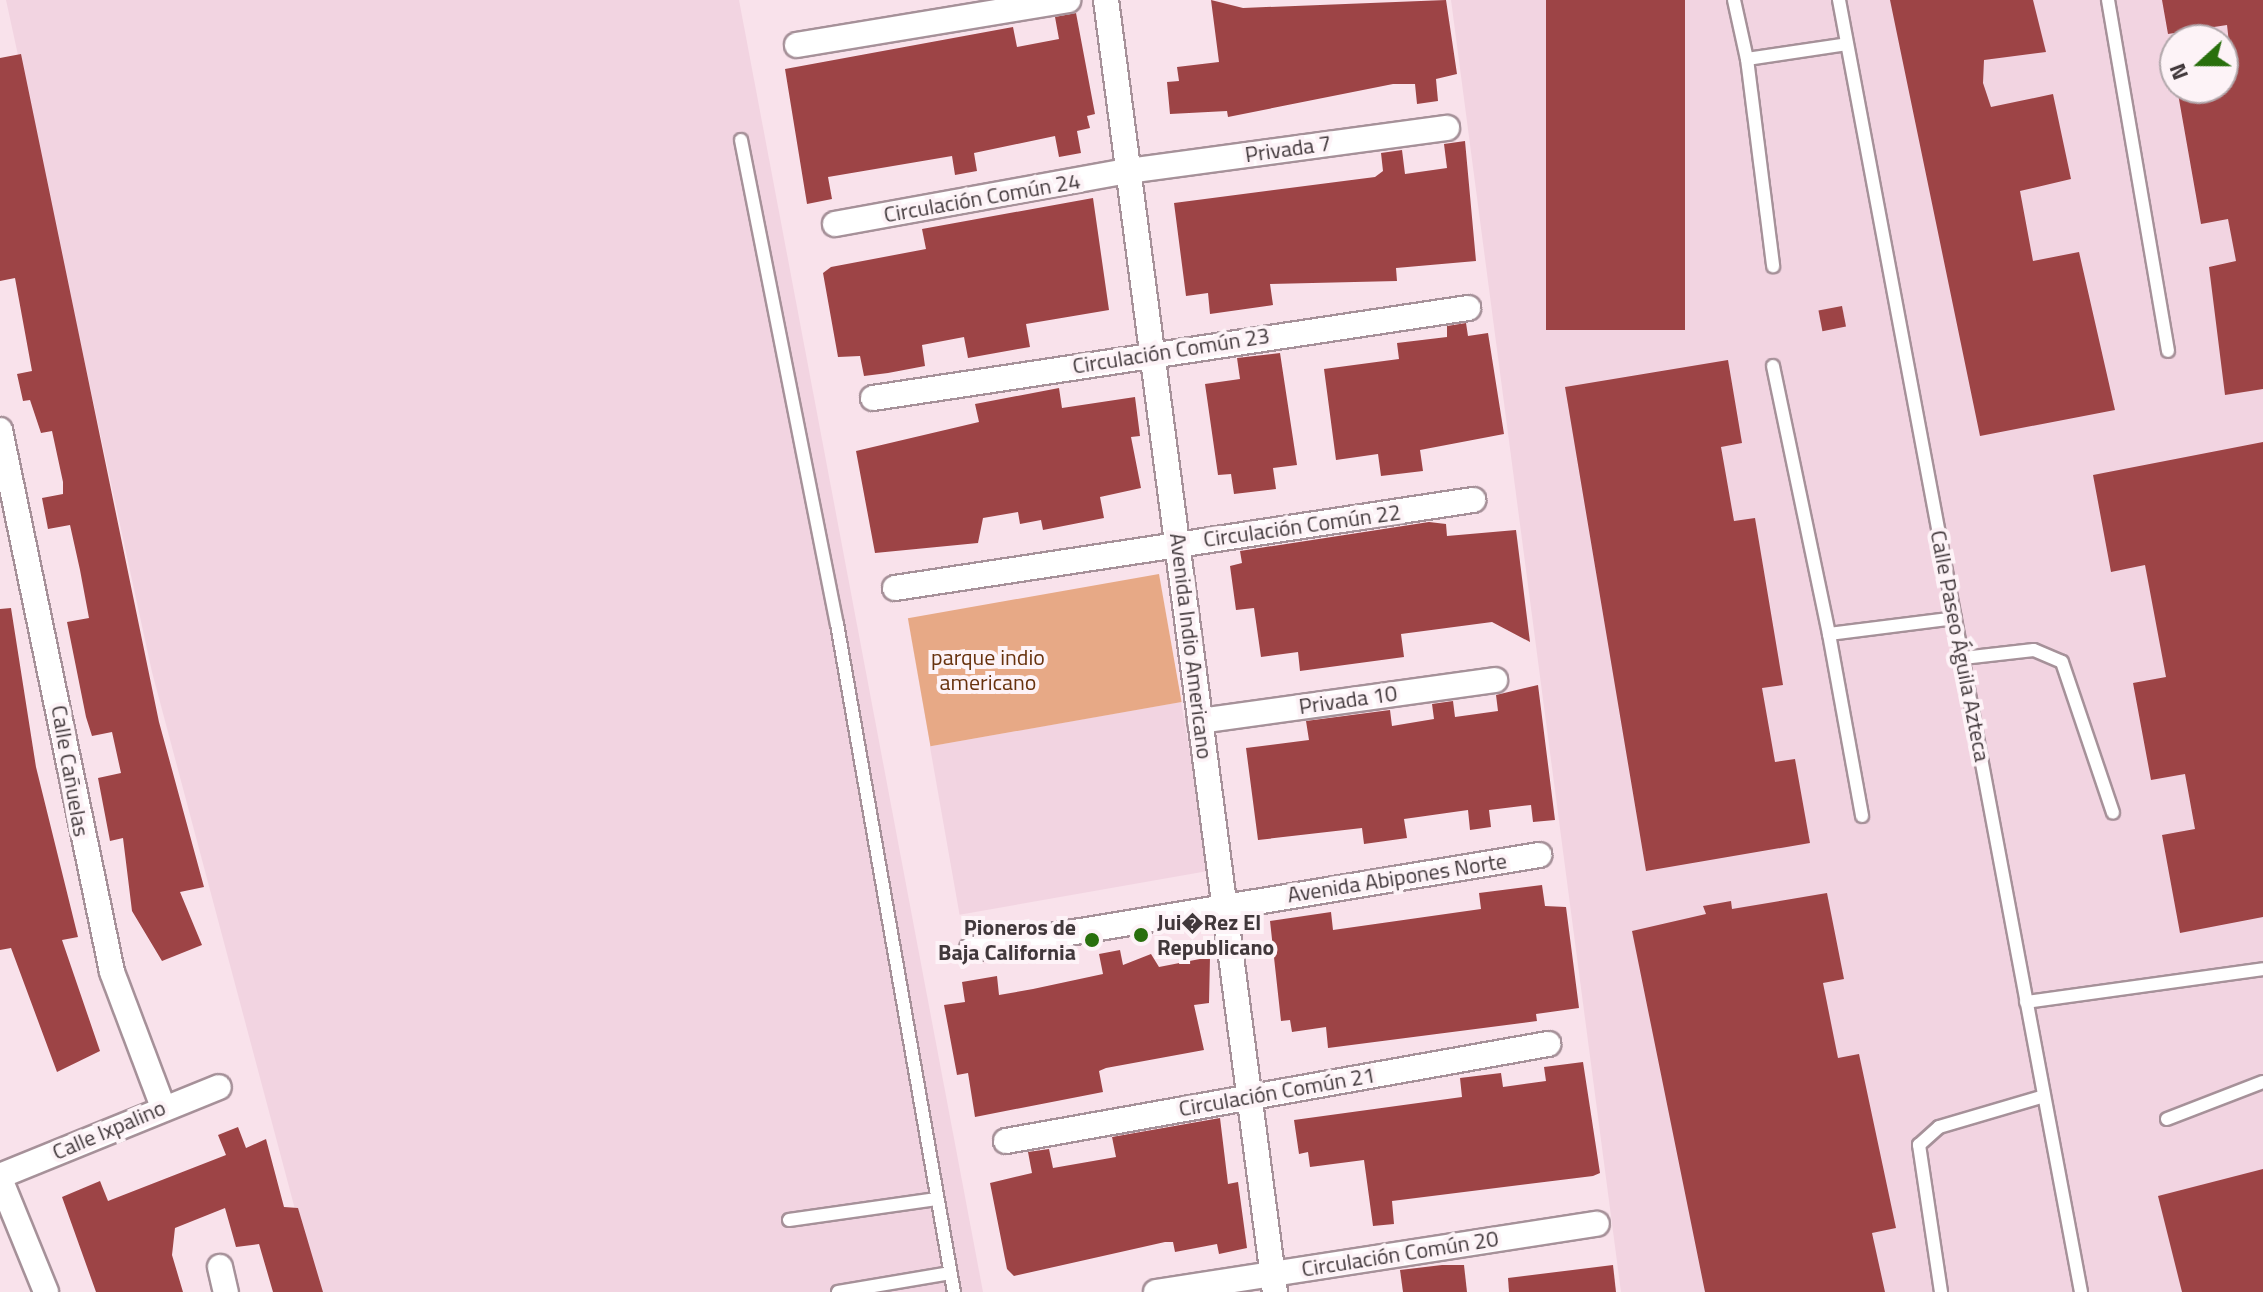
<!DOCTYPE html>
<html>
<head>
<meta charset="utf-8">
<style>
	body { margin:0 }
	#map { position:relative; width:2263px; height:1292px; overflow:hidden; background:#f9e2eb; font-family:"Titillium Web",sans-serif }
	div>[style] { position:absolute }
	.built>* { inset:0; background:#f2d4e1; transform-origin:0 0 }
	.green>* { inset:0; background:#e7a986; transform-origin:0 0 }
	.building>* { inset:0; background:#9d4446; transform-origin:0 0 }
	.roads { filter:drop-shadow(2px 0 #a69199) drop-shadow(-2px 0 #a69199) drop-shadow(0 2px #a69199) drop-shadow(0 -2px #a69199) }
	.service>* { height:12px; margin:-6px; padding:0 6px; transform-origin:6px; border-radius:6px; background:#fff }
	.minor>* { height:24px; margin:-12px; padding:0 12px; transform-origin:12px; border-radius:12px; background:#fff }
	.dots>* { width:22px; height:22px; translate:-50% -50%; box-sizing:border-box; border:4px solid #fdf3f7; border-radius:50% }
	span { translate:-50% -50%; white-space:nowrap; text-align:center; line-height:1.15; -webkit-text-stroke:8px #fdf3f7; paint-order:stroke }
	.street-label { font-size:22px; color:#41383b }
	.park-label { font-size:22px; color:#67320e }
	.poi-label { font-size:22px; color:#41383b; font-weight:700 }
	.left { translate:0 -50%; text-align:left }
	.right { translate:-100% -50%; text-align:right }
	.north { position:absolute; left:2159px; top:24px; width:80px; height:80px; box-sizing:border-box; background:#fdf3f7; border:2px solid #b2a8ac; border-radius:50%; rotate:249deg; font-size:22px; font-weight:700; line-height:32px; text-align:center; color:#41383b }
	.north::after { content:''; display:block; margin:auto; width:28px; height:36px; background:#296f0d; clip-path:polygon(50% 0,100% 100%,50% 72%,0 100%) }
</style>
</head>
<body>
<div id="map">
	<div class="built">
		<div style="clip-path:polygon(6px 0,739px 0,983px 1292px,317px 1292px,152px 672px)"></div>
		<div style="clip-path:polygon(evenodd,1451px 0,2263px 0,2263px 1292px,1621px 1292px,1451px 0,2175px 40px,2223px 40px,2223px 88px,2175px 88px,2175px 40px)"></div>
		<div style="left:1181px;top:702px;width:171px;height:255px;rotate:80deg"></div>
	</div>
	<div class="green">
		<div style="left:1159px;top:574px;width:130px;height:255px;rotate:80deg"></div>
	</div>
	<div class="building">
		<div style="clip-path:polygon(1211px 0,1243px 8px,1446px 0,1457px 74px,1436px 79px,1438px 101px,1417px 104px,1415px 84px,1393px 84px,1228px 117px,1227px 111px,1170px 114px,1167px 82px,1179px 81px,1177px 67px,1219px 62px)"></div>
		<div style="left:1546px;top:0;width:139px;height:330px"></div>
		<div style="clip-path:polygon(1890px 0,2033px 0,2046px 52px,1984px 60px,1983px 83px,1991px 107px,2053px 94px,2071px 179px,2020px 191px,2033px 261px,2079px 252px,2115px 410px,1980px 436px)"></div>
		<div style="clip-path:polygon(2162px 0,2263px 0,2263px 389px,2225px 395px,2209px 267px,2236px 261px,2228px 219px,2201px 224px,2177px 88px,2223px 88px,2223px 71px,2232px 69px,2227px 25px,2168px 34px)"></div>
		<div style="clip-path:polygon(1076px 13px,1095px 114px,1087px 116px,1090px 128px,1077px 131px,1081px 153px,1059px 157px,1055px 136px,974px 153px,977px 171px,955px 175px,952px 156px,828px 177px,832px 199px,807px 204px,785px 69px,1013px 27px,1017px 47px,1059px 39px,1055px 17px)"></div>
		<div style="clip-path:polygon(21px 54px,159px 722px,204px 887px,180px 892px,202px 945px,162px 961px,132px 911px,123px 838px,110px 841px,98px 778px,121px 773px,112px 732px,92px 736px,86px 717px,67px 622px,89px 618px,80px 570px,70px 525px,48px 529px,42px 498px,63px 494px,63px 482px,52px 431px,41px 433px,30px 400px,23px 401px,17px 374px,32px 371px,15px 278px,0 281px,0 58px)"></div>
		<div style="clip-path:polygon(1465px 141px,1476px 261px,1396px 268px,1397px 281px,1270px 284px,1273px 305px,1210px 314px,1208px 293px,1186px 296px,1174px 203px,1375px 177px,1383px 171px,1381px 153px,1402px 150px,1405px 174px,1447px 168px,1444px 144px)"></div>
		<div style="clip-path:polygon(1093px 198px,1109px 310px,1026px 324px,1030px 347px,1018px 349px,968px 358px,964px 337px,922px 345px,925px 366px,888px 373px,864px 376px,860px 356px,838px 357px,823px 273px,831px 267px,926px 249px,922px 229px)"></div>
		<div style="left:1842px;top:306px;width:21px;height:24px;rotate:79deg"></div>
		<div style="clip-path:polygon(1466px 323px,1468px 336px,1488px 333px,1504px 434px,1420px 450px,1423px 471px,1381px 476px,1378px 454px,1336px 460px,1324px 369px,1399px 359px,1397px 343px,1447px 337px,1447px 326px)"></div>
		<div style="clip-path:polygon(1280px 353px,1297px 465px,1273px 468px,1276px 489px,1234px 494px,1231px 474px,1218px 475px,1205px 384px,1240px 379px,1237px 358px)"></div>
		<div style="clip-path:polygon(1728px 360px,1742px 443px,1721px 447px,1734px 521px,1755px 518px,1783px 685px,1762px 688px,1775px 762px,1795px 759px,1810px 843px,1646px 871px,1565px 387px)"></div>
		<div style="clip-path:polygon(1059px 388px,1062px 408px,1135px 397px,1140px 436px,1131px 437px,1141px 488px,1100px 497px,1104px 518px,1043px 530px,1041px 520px,1020px 524px,1018px 512px,983px 518px,978px 543px,875px 553px,856px 451px,979px 422px,975px 404px)"></div>
		<div style="clip-path:polygon(2263px 442px,2263px 917px,2180px 933px,2162px 835px,2195px 829px,2185px 774px,2151px 780px,2133px 683px,2166px 677px,2145px 565px,2111px 572px,2093px 475px)"></div>
		<div style="clip-path:polygon(1429px 522px,1446px 524px,1447px 536px,1516px 530px,1530px 642px,1492px 622px,1401px 634px,1404px 657px,1300px 671px,1298px 652px,1261px 657px,1254px 608px,1236px 610px,1230px 566px,1242px 563px,1240px 551px)"></div>
		<div style="clip-path:polygon(11px 608px,36px 767px,78px 937px,62px 940px,100px 1051px,57px 1072px,11px 948px,0 950px,0 609px)"></div>
		<div style="clip-path:polygon(1538px 685px,1555px 820px,1533px 822px,1531px 805px,1489px 810px,1491px 827px,1470px 830px,1468px 810px,1404px 819px,1407px 838px,1364px 844px,1362px 828px,1258px 840px,1246px 748px,1309px 740px,1306px 721px,1390px 710px,1392px 726px,1434px 719px,1432px 704px,1453px 701px,1455px 717px,1498px 711px,1496px 695px)"></div>
		<div style="clip-path:polygon(1542px 885px,1545px 906px,1566px 907px,1579px 1008px,1536px 1014px,1537px 1021px,1328px 1048px,1326px 1027px,1292px 1032px,1290px 1020px,1281px 1021px,1270px 921px,1331px 912px,1333px 930px,1481px 909px,1479px 893px)"></div>
		<div style="clip-path:polygon(1827px 893px,1844px 979px,1823px 983px,1838px 1058px,1859px 1054px,1896px 1228px,1872px 1233px,1885px 1292px,1705px 1292px,1632px 931px,1706px 914px,1703px 906px,1731px 901px,1732px 909px)"></div>
		<div style="clip-path:polygon(1120px 950px,1123px 965px,1151px 954px,1159px 967px,1210px 957px,1209px 1003px,1194px 1005px,1204px 1050px,1106px 1068px,1099px 1071px,1103px 1092px,975px 1117px,968px 1073px,957px 1075px,944px 1005px,965px 1002px,962px 982px,997px 976px,999px 995px,1033px 989px,1103px 974px,1099px 954px)"></div>
		<div style="clip-path:polygon(1583px 1062px,1600px 1173px,1593px 1176px,1392px 1201px,1394px 1224px,1373px 1226px,1364px 1160px,1310px 1167px,1308px 1152px,1299px 1154px,1294px 1120px,1462px 1097px,1460px 1078px,1501px 1073px,1503px 1087px,1546px 1081px,1544px 1067px)"></div>
		<div style="clip-path:polygon(1220px 1118px,1228px 1184px,1238px 1182px,1247px 1248px,1219px 1254px,1217px 1244px,1175px 1252px,1173px 1242px,1165px 1242px,1014px 1276px,1007px 1269px,990px 1183px,1032px 1173px,1028px 1152px,1049px 1149px,1053px 1168px,1116px 1157px,1112px 1137px)"></div>
		<div style="clip-path:polygon(238px 1127px,246px 1148px,266px 1139px,284px 1207px,298px 1208px,323px 1292px,273px 1292px,259px 1244px,236px 1247px,225px 1208px,175px 1228px,172px 1255px,183px 1292px,96px 1292px,62px 1197px,100px 1181px,108px 1201px,226px 1155px,218px 1135px)"></div>
		<div style="clip-path:polygon(2263px 1169px,2263px 1292px,2182px 1292px,2158px 1196px)"></div>
		<div style="clip-path:polygon(1442px 1265px,1464px 1265px,1467px 1292px,1403px 1292px,1400px 1270px)"></div>
		<div style="clip-path:polygon(1613px 1265px,1616px 1292px,1509px 1292px,1508px 1278px)"></div>
	</div>
	<div class="roads">
		<div class="service">
			<div style="left:1734px;top:0;width:60px;rotate:77.6deg"></div>
			<div style="left:1747px;top:59px;width:101px;rotate:-8.5deg"></div>
			<div style="left:1839px;top:0;width:1314px;rotate:79.39deg"></div>
			<div style="left:2108px;top:0;width:356px;rotate:80.3deg"></div>
			<div style="left:1747px;top:59px;width:209px;rotate:82.8deg"></div>
			<div style="left:741px;top:140px;width:493px;rotate:78.8deg"></div>
			<div style="left:837px;top:624px;width:678px;rotate:80.07deg"></div>
			<div style="left:1773px;top:366px;width:274px;rotate:78.2deg"></div>
			<div style="left:1829px;top:634px;width:127px;rotate:-7.2deg"></div>
			<div style="left:1829px;top:634px;width:185px;rotate:79.7deg"></div>
			<div style="left:1963px;top:658px;width:71px;rotate:-6.4deg"></div>
			<div style="left:2034px;top:650px;width:30px;rotate:23deg"></div>
			<div style="left:2062px;top:662px;width:159px;rotate:71.3deg"></div>
			<div style="left:2026px;top:1002px;width:239px;rotate:-7.9deg"></div>
			<div style="left:2167px;top:1119px;width:103px;rotate:-21.1deg"></div>
			<div style="left:789px;top:1220px;width:149px;rotate:-8.1deg"></div>
			<div style="left:838px;top:1292px;width:114px;rotate:-9.6deg"></div>
			<div style="left:1941px;top:1292px;width:149px;rotate:-98.5deg"></div>
			<div style="left:1919px;top:1145px;width:27px;rotate:-42deg"></div>
			<div style="left:1939px;top:1127px;width:109px;rotate:-16.4deg"></div>
		</div>
		<div class="minor">
			<div style="left:1106px;top:0;width:1303px;rotate:82.55deg"></div>
			<div style="left:797px;top:45px;width:275px;rotate:-9.4deg"></div>
			<div style="left:835px;top:224px;width:298px;rotate:-10.3deg"></div>
			<div style="left:1128px;top:171px;width:322px;rotate:-7.7deg"></div>
			<div style="left:873px;top:398px;width:602px;rotate:-8.6deg"></div>
			<div style="left:0;top:430px;width:553px;rotate:78.32deg"></div>
			<div style="left:112px;top:972px;width:144px;rotate:69.3deg"></div>
			<div style="left:895px;top:588px;width:585px;rotate:-8.66deg"></div>
			<div style="left:1200px;top:721px;width:298px;rotate:-7.9deg"></div>
			<div style="left:972px;top:949px;width:575px;rotate:-9.41deg"></div>
			<div style="left:1006px;top:1141px;width:551px;rotate:-10.15deg"></div>
			<div style="left:0;top:1176px;width:236px;rotate:-22.1deg"></div>
			<div style="left:0;top:1179px;width:122px;rotate:67.8deg"></div>
			<div style="left:220px;top:1267px;width:26px;rotate:77deg"></div>
			<div style="left:1156px;top:1292px;width:446px;rotate:-8.8deg"></div>
		</div>
	</div>
	<div class="dots">
		<div style="left:1141px;top:935px;background:#296f0d"></div>
		<div style="left:1092px;top:940px;background:#296f0d"></div>
	</div>
	<div class="street-label">
		<span style="left:1288px;top:149px;rotate:-8deg">Privada 7</span>
		<span style="left:982px;top:198px;rotate:-10deg">Circulación Común 24</span>
		<span style="left:1171px;top:351px;rotate:-9deg">Circulación Común 23</span>
		<span style="left:1302px;top:526px;rotate:-8deg">Circulación Común 22</span>
		<span style="left:1191px;top:646px;rotate:83deg">Avenida Indio Americano</span>
		<span style="left:1960px;top:646px;rotate:79deg">Calle Paseo Águila Azteca</span>
		<span style="left:1348px;top:700px;rotate:-8deg">Privada 10</span>
		<span style="left:70px;top:771px;rotate:80deg">Calle Cañuelas</span>
		<span style="left:1397px;top:878px;rotate:-9deg">Avenida Abipones Norte</span>
		<span style="left:1277px;top:1092px;rotate:-10deg">Circulación Común 21</span>
		<span style="left:109px;top:1130px;rotate:-23deg">Calle Ixpalino</span>
		<span style="left:1400px;top:1254px;rotate:-9deg">Circulación Común 20</span>
	</div>
	<div class="park-label">
		<span style="left:988px;top:670px">parque indio<br>americano</span>
	</div>
	<div class="poi-label">
		<span class="left" style="left:1157px;top:935px">Jui�Rez El<br>Republicano</span>
		<span class="right" style="left:1076px;top:940px">Pioneros de<br>Baja California</span>
	</div>
	<div class="north">N</div>
</div>
</body>
</html>
